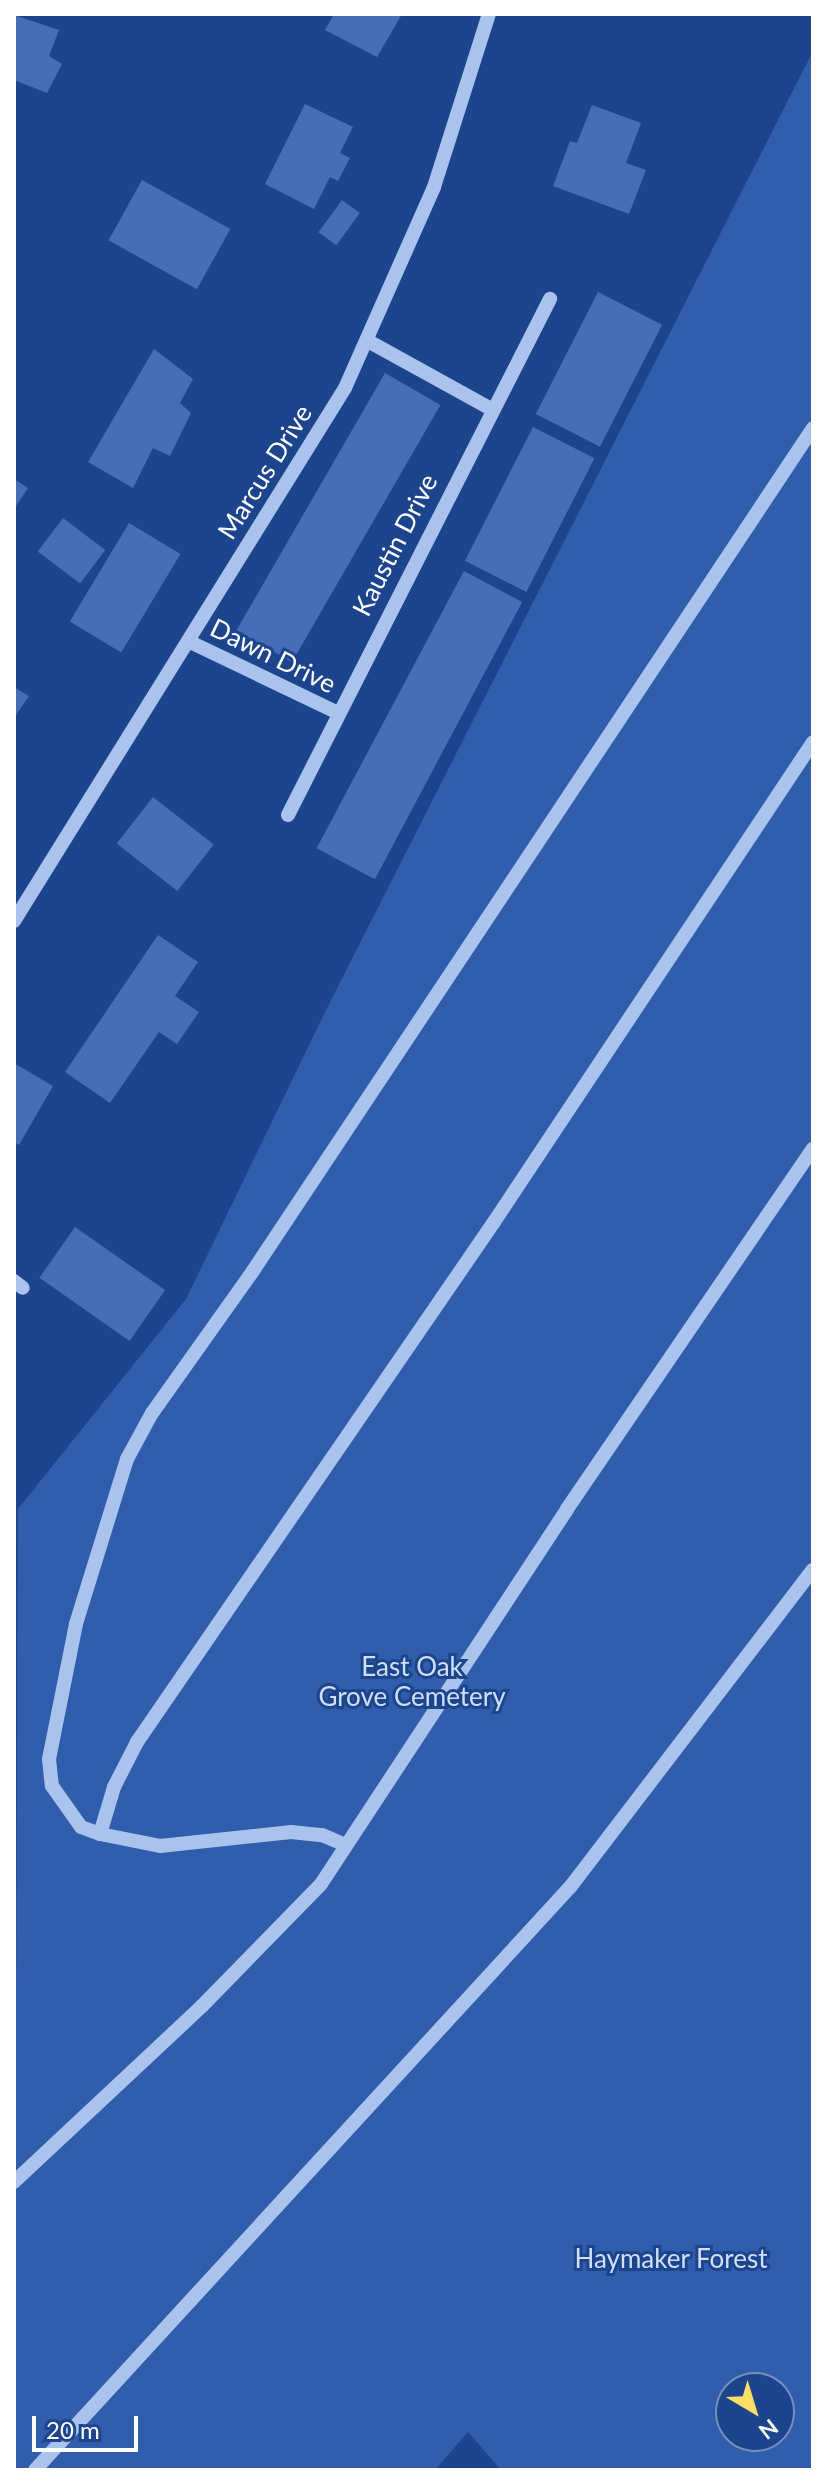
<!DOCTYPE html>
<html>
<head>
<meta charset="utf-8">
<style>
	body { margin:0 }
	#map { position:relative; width:827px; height:2484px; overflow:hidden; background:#1d458e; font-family:Lato,sans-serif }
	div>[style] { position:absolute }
	.green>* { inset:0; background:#305dac }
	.building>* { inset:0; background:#456eb6; transform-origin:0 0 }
	.minor>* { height:14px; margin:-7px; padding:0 7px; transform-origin:7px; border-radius:7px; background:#aac3ed }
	span { translate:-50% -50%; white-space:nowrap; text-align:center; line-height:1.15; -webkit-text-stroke:6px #1d458e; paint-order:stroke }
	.street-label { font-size:26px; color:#fff }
	.park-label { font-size:26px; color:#d0dffa }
	.frame { position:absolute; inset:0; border:16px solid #fff; pointer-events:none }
	.north { position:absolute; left:715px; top:2372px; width:80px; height:80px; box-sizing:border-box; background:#1d458e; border:2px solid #778fbb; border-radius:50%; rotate:142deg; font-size:22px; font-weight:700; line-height:32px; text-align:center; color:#fff }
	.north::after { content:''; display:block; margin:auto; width:28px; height:36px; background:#fddf68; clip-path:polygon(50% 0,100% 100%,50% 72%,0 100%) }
	.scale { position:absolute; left:32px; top:2416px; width:106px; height:36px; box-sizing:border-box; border:4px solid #fff; border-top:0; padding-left:10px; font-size:24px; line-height:28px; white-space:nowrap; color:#fff; -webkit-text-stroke:6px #1d458e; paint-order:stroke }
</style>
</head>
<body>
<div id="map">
	<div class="green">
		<div style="clip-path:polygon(evenodd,813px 51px,813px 2470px,501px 2470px,468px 2432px,435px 2470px,14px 2470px,18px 1509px,186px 1299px,326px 1010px,813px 51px,731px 2388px,779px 2388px,779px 2436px,731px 2436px,731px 2388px)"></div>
	</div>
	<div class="building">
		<div style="clip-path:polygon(334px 14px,402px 14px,377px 57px,325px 30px)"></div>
		<div style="clip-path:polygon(14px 15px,59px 30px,49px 56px,62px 64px,47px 93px,14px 80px)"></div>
		<div style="clip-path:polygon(305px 104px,353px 127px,340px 153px,350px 158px,338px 181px,330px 177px,314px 209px,265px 184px)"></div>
		<div style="clip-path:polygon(592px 105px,641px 123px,626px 163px,646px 170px,629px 214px,553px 186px,570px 141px,577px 143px)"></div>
		<div style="left:142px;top:180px;width:101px;height:69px;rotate:29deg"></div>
		<div style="left:342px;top:200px;width:22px;height:40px;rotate:36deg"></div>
		<div style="left:598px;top:292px;width:72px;height:137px;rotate:27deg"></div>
		<div style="clip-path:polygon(154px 349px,193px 379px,180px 403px,191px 413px,170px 456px,153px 448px,133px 488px,88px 462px)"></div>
		<div style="left:385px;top:373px;width:64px;height:297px;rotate:30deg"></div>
		<div style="left:533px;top:427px;width:69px;height:150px;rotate:27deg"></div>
		<div style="clip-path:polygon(14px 479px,28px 488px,14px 509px)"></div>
		<div style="left:63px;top:518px;width:53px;height:42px;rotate:37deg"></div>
		<div style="left:129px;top:523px;width:60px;height:115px;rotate:31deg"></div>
		<div style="left:464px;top:571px;width:66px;height:314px;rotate:28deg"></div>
		<div style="clip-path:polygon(14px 687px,29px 696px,14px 718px)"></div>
		<div style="left:153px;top:797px;width:77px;height:59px;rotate:38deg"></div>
		<div style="clip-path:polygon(158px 935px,198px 962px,175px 996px,199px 1012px,177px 1044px,159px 1032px,110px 1103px,65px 1072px)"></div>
		<div style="clip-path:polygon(14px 1063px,53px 1086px,19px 1145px,14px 1142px)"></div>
		<div style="left:75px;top:1227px;width:110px;height:62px;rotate:35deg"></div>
	</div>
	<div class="minor">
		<div style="left:368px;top:341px;width:141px;rotate:28.9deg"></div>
		<div style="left:813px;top:428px;width:1012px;rotate:123.6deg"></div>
		<div style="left:253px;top:1271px;width:174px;rotate:125.4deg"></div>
		<div style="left:152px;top:1413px;width:52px;rotate:118.5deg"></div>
		<div style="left:127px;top:1459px;width:173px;rotate:107.2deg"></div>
		<div style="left:76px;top:1624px;width:138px;rotate:101.3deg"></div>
		<div style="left:49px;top:1759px;width:27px;rotate:84deg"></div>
		<div style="left:52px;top:1786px;width:50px;rotate:54.7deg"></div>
		<div style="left:81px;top:1827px;width:20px;rotate:20deg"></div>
		<div style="left:100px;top:1834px;width:49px;rotate:-73.4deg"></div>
		<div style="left:114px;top:1787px;width:51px;rotate:-62.9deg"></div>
		<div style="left:137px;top:1742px;width:631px;rotate:-55.53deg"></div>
		<div style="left:494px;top:1222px;width:576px;rotate:-56.39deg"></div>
		<div style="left:188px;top:641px;width:166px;rotate:25.6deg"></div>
		<div style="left:288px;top:815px;width:579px;rotate:-63.08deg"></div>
		<div style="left:14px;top:921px;width:627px;rotate:-58.16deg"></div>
		<div style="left:345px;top:388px;width:220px;rotate:-66.1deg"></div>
		<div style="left:434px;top:187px;width:182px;rotate:-72.4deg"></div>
		<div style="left:14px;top:1281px;width:11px;rotate:38deg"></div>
		<div style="left:100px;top:1834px;width:61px;rotate:11.3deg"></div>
		<div style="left:160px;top:1846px;width:132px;rotate:-6.1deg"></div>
		<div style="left:291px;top:1832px;width:31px;rotate:6deg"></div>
		<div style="left:322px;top:1835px;width:26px;rotate:23deg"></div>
		<div style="left:14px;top:2182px;width:258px;rotate:-43.1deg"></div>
		<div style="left:202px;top:2006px;width:170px;rotate:-45.7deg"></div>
		<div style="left:321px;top:1884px;width:448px;rotate:-56.7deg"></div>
		<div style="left:567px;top:1509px;width:436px;rotate:-55.7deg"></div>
		<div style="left:35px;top:2470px;width:793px;rotate:-47.45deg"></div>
		<div style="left:571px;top:1886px;width:398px;rotate:-52.6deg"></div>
	</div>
	<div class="street-label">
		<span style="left:265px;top:472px;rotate:-58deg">Marcus Drive</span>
		<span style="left:395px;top:545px;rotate:-63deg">Kaustin Drive</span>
		<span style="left:273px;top:656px;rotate:26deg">Dawn Drive</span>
	</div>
	<div class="park-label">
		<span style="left:412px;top:1682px">East Oak<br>Grove Cemetery</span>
		<span style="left:671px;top:2259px">Haymaker Forest</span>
	</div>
	<div class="frame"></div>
	<div class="north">N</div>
	<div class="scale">20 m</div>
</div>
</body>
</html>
